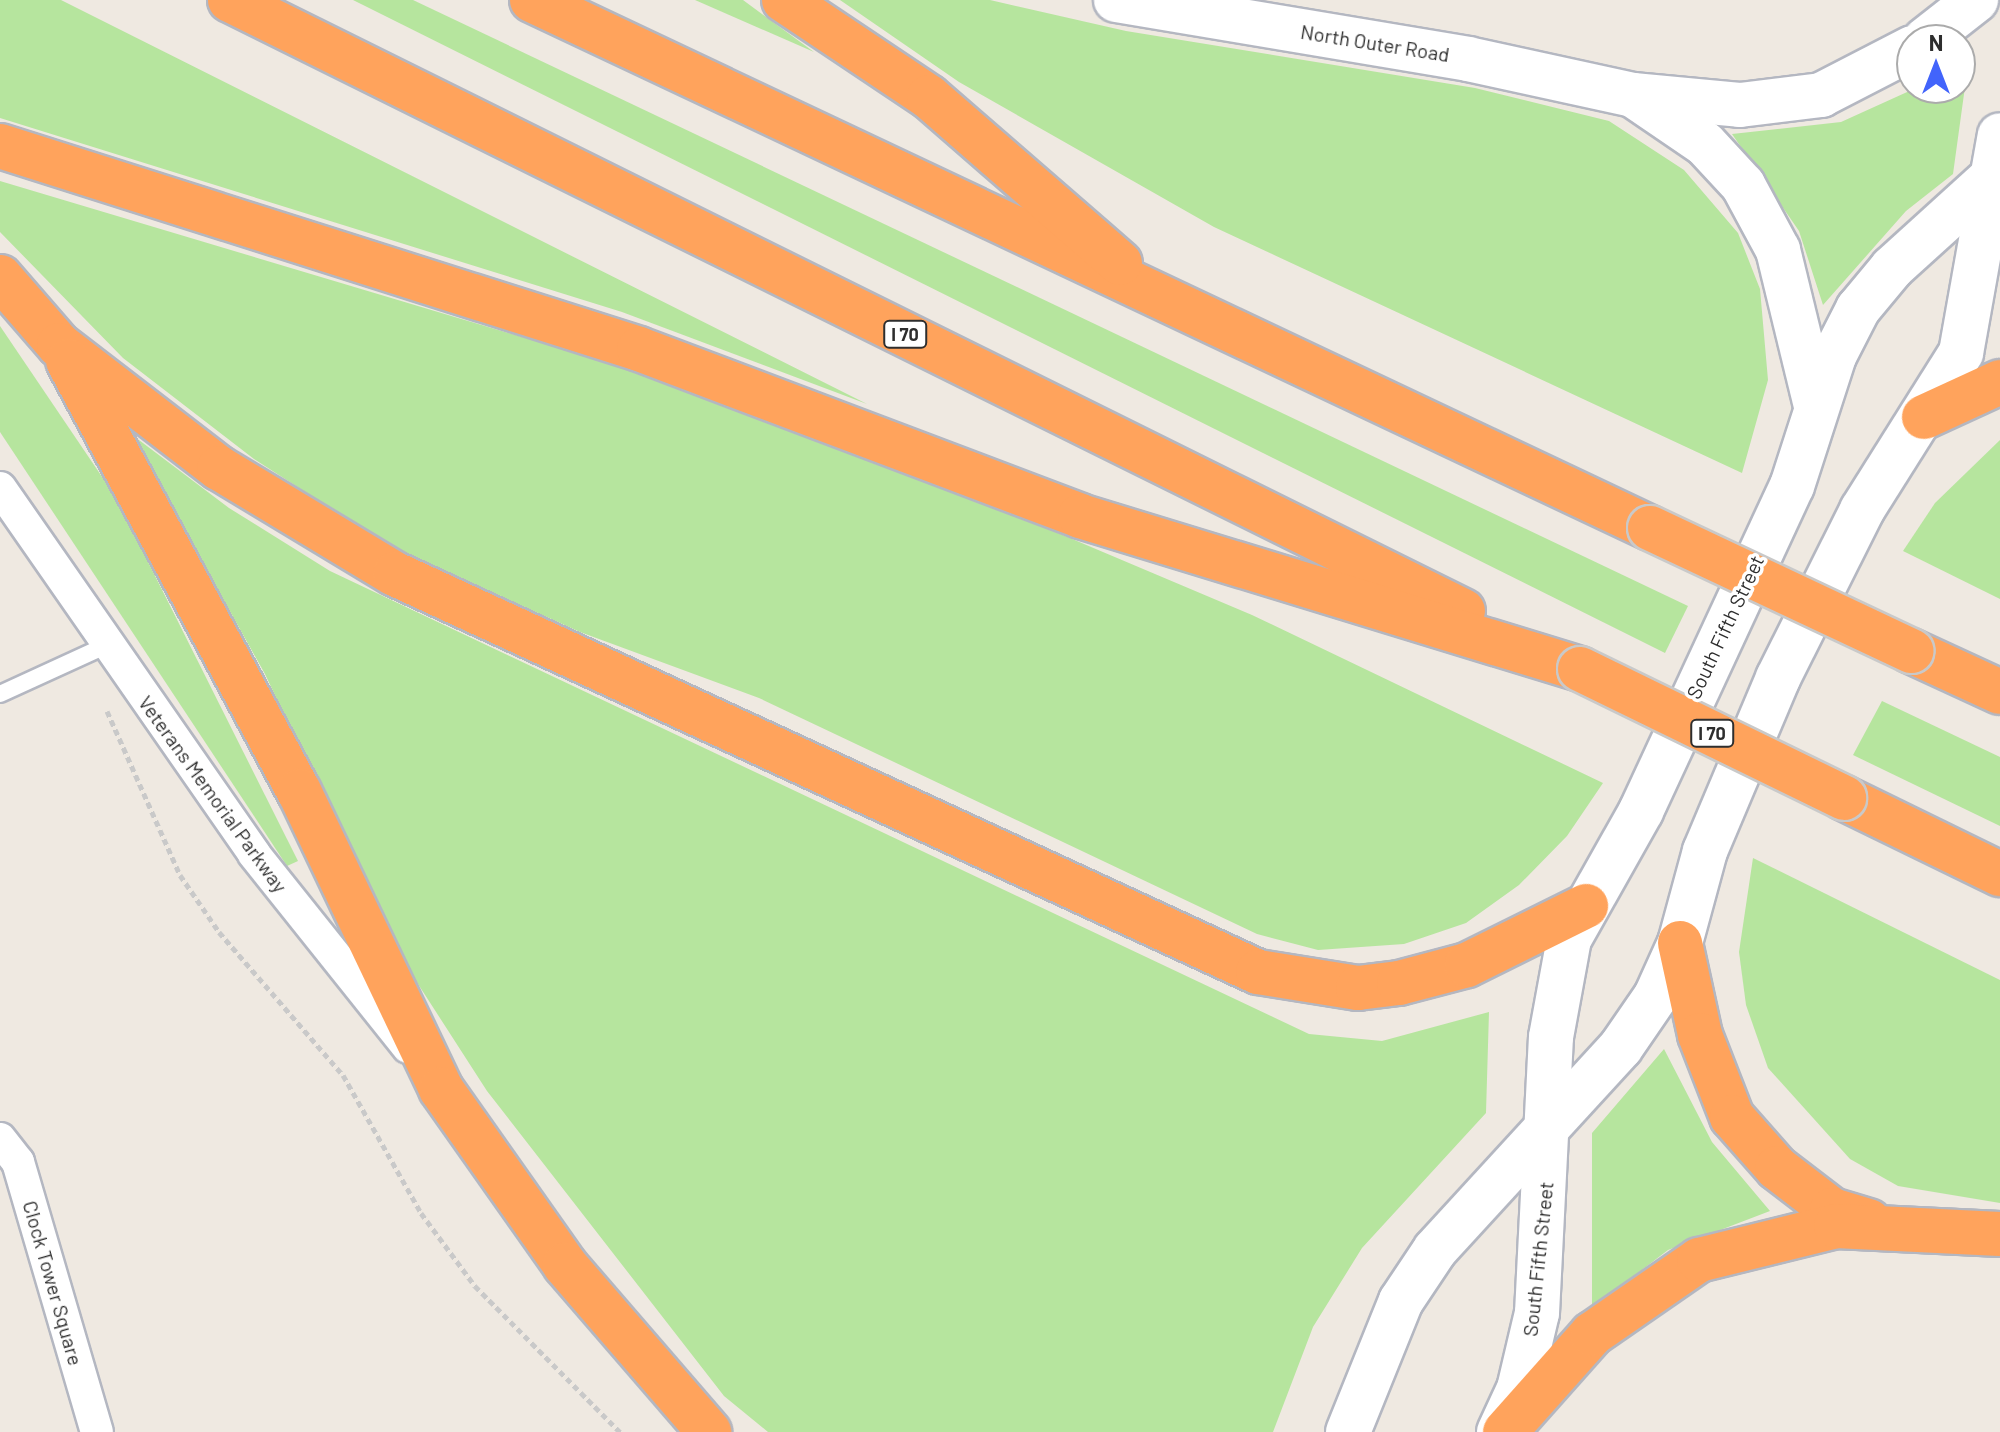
<!DOCTYPE html>
<html>
<head>
<meta charset="utf-8">
<style>
	body { margin:0 }
	#map { position:relative; width:2000px; height:1432px; overflow:hidden; background:#efe9e1; font-family:Barlow,sans-serif }
	div>[style] { position:absolute }
	.green>* { inset:0; background:#b6e59e }
	.path>* { height:5px; margin-top:-2.5px; transform-origin:0; background:repeating-linear-gradient(90deg,#c9c9c9 0 6px,transparent 0 10px) }
	.roads { filter:drop-shadow(2px 0 #b4b7c1) drop-shadow(-2px 0 #b4b7c1) drop-shadow(0 2px #b4b7c1) drop-shadow(0 -2px #b4b7c1) }
	.lane>* { height:16px; margin:-8px; padding:0 8px; transform-origin:8px; border-radius:8px; background:#fff }
	.street>* { height:32px; margin:-16px; padding:0 16px; transform-origin:16px; border-radius:16px; background:#fff }
	.secondary>* { height:44px; margin:-22px; padding:0 22px; transform-origin:22px; border-radius:22px; background:#fff }
	.highway>* { height:44px; margin:-22px; padding:0 22px; transform-origin:22px; border-radius:22px; background:#ffa35c }
	.bridges { filter:drop-shadow(2px 0 #c9c9c9) drop-shadow(-2px 0 #c9c9c9) drop-shadow(0 2px #c9c9c9) drop-shadow(0 -2px #c9c9c9) }
	.highway-bridge>* { height:44px; margin:-22px; padding:0 22px; transform-origin:22px; border-radius:22px; background:#ffa35c }
	span { translate:-50% -50%; white-space:nowrap; text-align:center; line-height:1.15; -webkit-text-stroke:7px #fff; paint-order:stroke }
	.shield-label span { padding:2px 6px; background:#fff; border:2px solid; border-radius:6px; -webkit-text-stroke-width:0 }
	.shield-label { font-size:18px; color:#2e2e2e; font-weight:700 }
	.street-label { font-size:20px; color:#2e2e2e }
	.north { position:absolute; left:1896px; top:24px; width:80px; height:80px; box-sizing:border-box; background:#fff; border:2px solid #ababab; border-radius:50%; rotate:0deg; font-size:22px; font-weight:700; line-height:32px; text-align:center; color:#2e2e2e }
	.north::after { content:''; display:block; margin:auto; width:28px; height:36px; background:#4264fb; clip-path:polygon(50% 0,100% 100%,50% 72%,0 100%) }
</style>
</head>
<body>
<div id="map">
	<div class="green">
		<div style="clip-path:polygon(0 0,61px 0,867px 404px,622px 312px,0 118px)"></div>
		<div style="clip-path:polygon(353px 0,413px 0,1688px 606px,1665px 653px)"></div>
		<div style="clip-path:polygon(695px 0,743px 0,814px 52px)"></div>
		<div style="clip-path:polygon(840px 0,990px 0,1126px 31px,1475px 88px,1609px 121px,1684px 170px,1738px 233px,1760px 289px,1768px 380px,1742px 473px,1214px 227px,959px 82px)"></div>
		<div style="clip-path:polygon(1960px 58px,1968px 65px,1953px 174px,1906px 211px,1823px 305px,1799px 231px,1732px 134px,1841px 122px,1916px 88px,1960px 88px)"></div>
		<div style="clip-path:polygon(0 181px,629px 369px,966px 494px,1252px 615px,1603px 783px,1567px 836px,1519px 885px,1466px 923px,1404px 944px,1318px 950px,1257px 934px,759px 698px,580px 632px,388px 545px,254px 459px,123px 358px,0 232px)"></div>
		<div style="clip-path:polygon(0 326px,115px 496px,298px 861px,287px 866px,0 432px)"></div>
		<div style="clip-path:polygon(131px 434px,229px 508px,330px 571px,1309px 1034px,1382px 1041px,1489px 1012px,1486px 1113px,1362px 1248px,1313px 1327px,1273px 1432px,768px 1432px,724px 1396px,487px 1091px,389px 939px,265px 674px)"></div>
		<div style="clip-path:polygon(2000px 440px,2000px 599px,1903px 551px,1935px 503px)"></div>
		<div style="clip-path:polygon(1882px 701px,2000px 757px,2000px 826px,1853px 755px)"></div>
		<div style="clip-path:polygon(1753px 858px,2000px 980px,2000px 1203px,1898px 1186px,1850px 1159px,1768px 1068px,1746px 1005px,1739px 952px)"></div>
		<div style="clip-path:polygon(1664px 1049px,1712px 1142px,1770px 1211px,1668px 1250px,1592px 1308px,1592px 1133px)"></div>
	</div>
	<div class="path">
		<div style="left:107px;top:711px;width:180px;rotate:66deg"></div>
		<div style="left:180px;top:875px;width:69px;rotate:55.6deg"></div>
		<div style="left:219px;top:932px;width:189px;rotate:49.1deg"></div>
		<div style="left:343px;top:1075px;width:159px;rotate:60.5deg"></div>
		<div style="left:421px;top:1213px;width:91px;rotate:53.5deg"></div>
		<div style="left:475px;top:1286px;width:206px;rotate:45.2deg"></div>
	</div>
	<div class="roads">
		<div class="lane">
			<div style="left:0;top:694px;width:115px;rotate:-24.6deg"></div>
		</div>
		<div class="street">
			<div style="left:0;top:488px;width:446px;rotate:55.2deg"></div>
			<div style="left:254px;top:854px;width:247px;rotate:51.4deg"></div>
			<div style="left:0;top:1139px;width:29px;rotate:52deg"></div>
			<div style="left:18px;top:1162px;width:281px;rotate:73.7deg"></div>
		</div>
		<div class="secondary">
			<div style="left:1116px;top:0;width:357px;rotate:9.5deg"></div>
			<div style="left:1468px;top:59px;width:169px;rotate:12.3deg"></div>
			<div style="left:1633px;top:95px;width:107px;rotate:5.3deg"></div>
			<div style="left:1740px;top:105px;width:82px;rotate:-7deg"></div>
			<div style="left:1821px;top:95px;width:102px;rotate:-27.3deg"></div>
			<div style="left:1925px;top:40px;width:65px;rotate:-38.1deg"></div>
			<div style="left:1636px;top:97px;width:83px;rotate:34.3deg"></div>
			<div style="left:1705px;top:144px;width:56px;rotate:47.2deg"></div>
			<div style="left:1743px;top:185px;width:74px;rotate:61.7deg"></div>
			<div style="left:1778px;top:250px;width:161px;rotate:76.3deg"></div>
			<div style="left:1348px;top:1432px;width:141px;rotate:-68deg"></div>
			<div style="left:1401px;top:1301px;width:61px;rotate:-56.3deg"></div>
			<div style="left:1435px;top:1250px;width:275px;rotate:-47.5deg"></div>
			<div style="left:1621px;top:1047px;width:62px;rotate:-55.5deg"></div>
			<div style="left:1656px;top:996px;width:58px;rotate:-65.6deg"></div>
			<div style="left:1680px;top:943px;width:95px;rotate:-74.8deg"></div>
			<div style="left:1705px;top:851px;width:188px;rotate:-67.1deg"></div>
			<div style="left:1778px;top:678px;width:188px;rotate:-63.4deg"></div>
			<div style="left:1862px;top:510px;width:186px;rotate:-57.8deg"></div>
			<div style="left:1961px;top:353px;width:221px;rotate:-79.9deg"></div>
			<div style="left:1499px;top:1432px;width:47px;rotate:-65.1deg"></div>
			<div style="left:1519px;top:1389px;width:78px;rotate:-76.7deg"></div>
			<div style="left:1537px;top:1313px;width:276px;rotate:-87.1deg"></div>
			<div style="left:1551px;top:1037px;width:100px;rotate:-79.6deg"></div>
			<div style="left:1569px;top:939px;width:147px;rotate:-60.6deg"></div>
			<div style="left:1641px;top:811px;width:358px;rotate:-65.1deg"></div>
			<div style="left:1792px;top:486px;width:137px;rotate:-72.1deg"></div>
			<div style="left:1834px;top:356px;width:53px;rotate:-62.9deg"></div>
			<div style="left:1858px;top:309px;width:53px;rotate:-50.3deg"></div>
			<div style="left:1892px;top:268px;width:146px;rotate:-42.2deg"></div>
		</div>
		<div class="highway">
			<div style="left:230px;top:0;width:1376px;rotate:26.36deg"></div>
			<div style="left:532px;top:0;width:1236px;rotate:25.28deg"></div>
			<div style="left:784px;top:0;width:174px;rotate:33.8deg"></div>
			<div style="left:929px;top:97px;width:253px;rotate:41deg"></div>
			<div style="left:0;top:146px;width:670px;rotate:17.62deg"></div>
			<div style="left:639px;top:349px;width:472px;rotate:20.7deg"></div>
			<div style="left:1080px;top:516px;width:523px;rotate:17.01deg"></div>
			<div style="left:0;top:277px;width:90px;rotate:49.1deg"></div>
			<div style="left:59px;top:345px;width:202px;rotate:37.6deg"></div>
			<div style="left:219px;top:468px;width:205px;rotate:31.1deg"></div>
			<div style="left:395px;top:574px;width:950px;rotate:24.76deg"></div>
			<div style="left:1258px;top:972px;width:101px;rotate:9.1deg"></div>
			<div style="left:1358px;top:988px;width:41px;rotate:-7deg"></div>
			<div style="left:1399px;top:983px;width:70px;rotate:-14.8deg"></div>
			<div style="left:1467px;top:965px;width:133px;rotate:-26.4deg"></div>
			<div style="left:68px;top:361px;width:488px;rotate:61.8deg"></div>
			<div style="left:299px;top:791px;width:330px;rotate:64.5deg"></div>
			<div style="left:441px;top:1089px;width:215px;rotate:54.8deg"></div>
			<div style="left:565px;top:1265px;width:221px;rotate:49.2deg"></div>
			<div style="left:1924px;top:417px;width:84px;rotate:-24.7deg"></div>
			<div style="left:1911px;top:651px;width:98px;rotate:24.7deg"></div>
			<div style="left:1844px;top:798px;width:174px;rotate:26deg"></div>
			<div style="left:1680px;top:943px;width:94px;rotate:77.7deg"></div>
			<div style="left:1700px;top:1035px;width:88px;rotate:68.7deg"></div>
			<div style="left:1732px;top:1117px;width:68px;rotate:48.6deg"></div>
			<div style="left:1777px;top:1168px;width:69px;rotate:37.4deg"></div>
			<div style="left:1832px;top:1210px;width:39px;rotate:17deg"></div>
			<div style="left:1505px;top:1432px;width:131px;rotate:-48.4deg"></div>
			<div style="left:1592px;top:1334px;width:130px;rotate:-34.7deg"></div>
			<div style="left:1699px;top:1260px;width:141px;rotate:-13.9deg"></div>
			<div style="left:1836px;top:1226px;width:164px;rotate:2.8deg"></div>
		</div>
	</div>
	<div class="bridges">
		<div class="highway-bridge">
			<div style="left:1650px;top:528px;width:289px;rotate:25.2deg"></div>
			<div style="left:1580px;top:669px;width:294px;rotate:26deg"></div>
		</div>
	</div>
	<div class="shield-label">
		<span style="left:905px;top:334px">I 70</span>
		<span style="left:1712px;top:733px">I 70</span>
	</div>
	<div class="street-label">
		<span style="left:1375px;top:43px;rotate:9deg">North Outer Road</span>
		<span style="left:1725px;top:627px;rotate:-65deg">South Fifth Street</span>
		<span style="left:213px;top:794px;rotate:54deg">Veterans Memorial Parkway</span>
		<span style="left:1538px;top:1259px;rotate:-84deg">South Fifth Street</span>
		<span style="left:53px;top:1283px;rotate:74deg">Clock Tower Square</span>
	</div>
	<div class="north">N</div>
</div>
</body>
</html>
